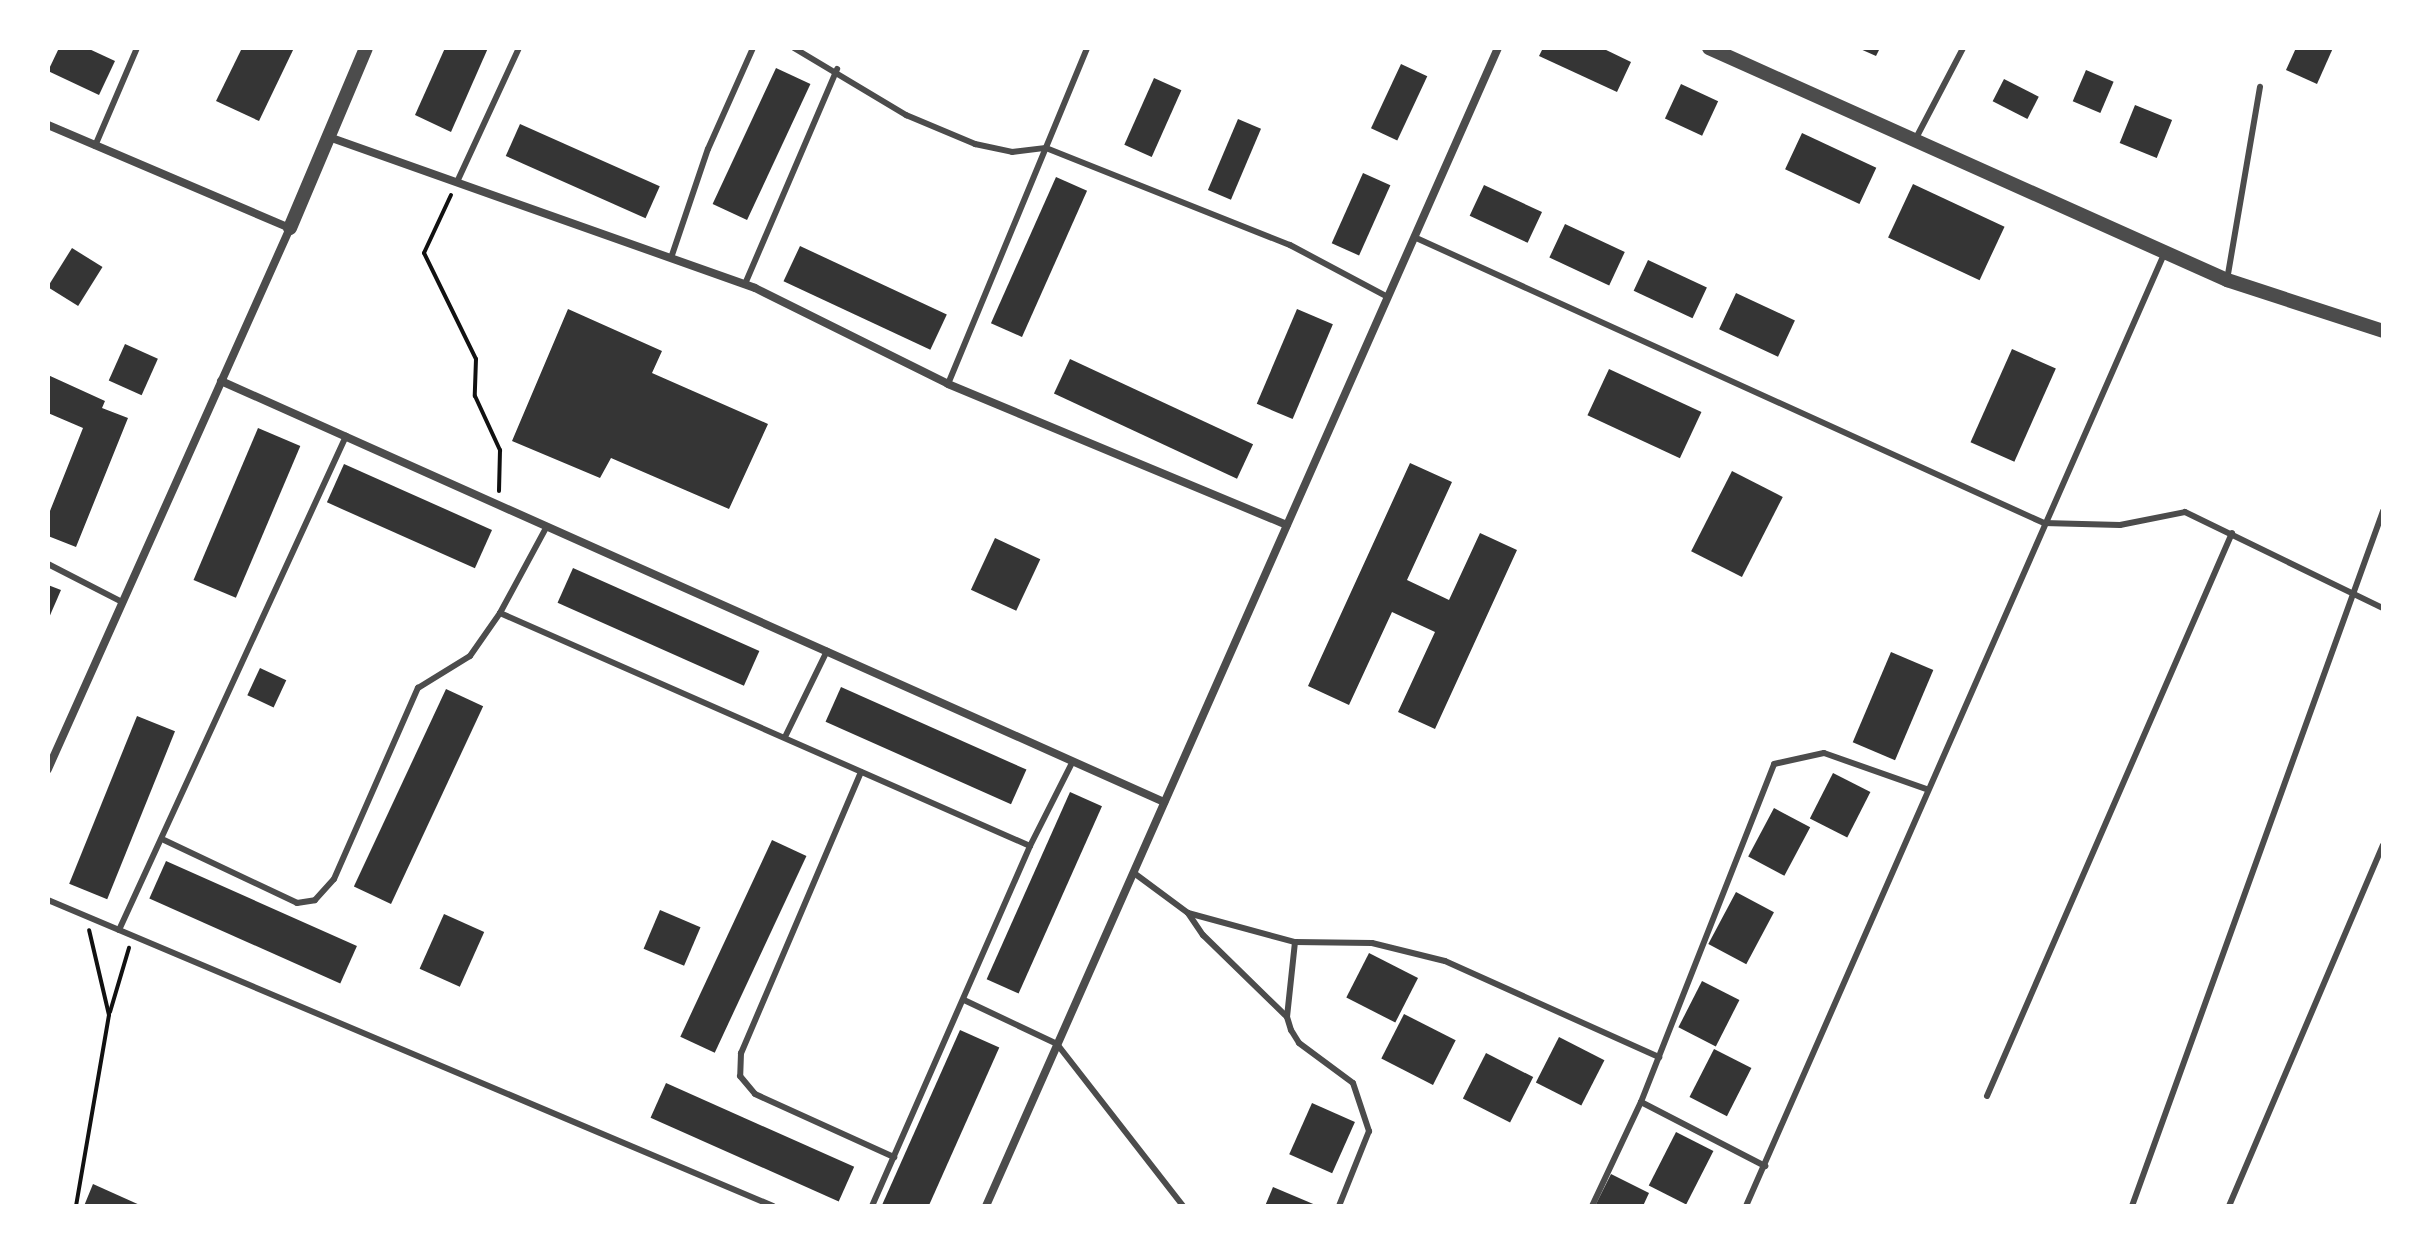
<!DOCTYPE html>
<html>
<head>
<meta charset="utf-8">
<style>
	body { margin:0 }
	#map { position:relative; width:2431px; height:1254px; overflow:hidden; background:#fff; font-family:"Roboto Serif",serif }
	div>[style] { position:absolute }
	.building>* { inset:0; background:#353535; transform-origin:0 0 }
	.path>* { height:4px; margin:-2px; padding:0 2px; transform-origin:2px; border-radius:2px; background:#111 }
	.service>* { height:6px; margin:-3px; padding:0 3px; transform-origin:3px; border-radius:3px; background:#4c4c4c }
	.minor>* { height:8px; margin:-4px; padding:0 4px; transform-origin:4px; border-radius:4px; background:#4c4c4c }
	.tertiary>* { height:14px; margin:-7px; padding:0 7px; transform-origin:7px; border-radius:7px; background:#4c4c4c }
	span { translate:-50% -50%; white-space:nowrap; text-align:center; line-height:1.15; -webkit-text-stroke:7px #fff; paint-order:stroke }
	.frame { position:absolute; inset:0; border:50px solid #fff; pointer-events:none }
</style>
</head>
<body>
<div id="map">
	<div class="building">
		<div style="clip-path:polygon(59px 48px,87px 48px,115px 61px,99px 95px,48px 71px)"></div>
		<div style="clip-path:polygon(242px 48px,294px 48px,259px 121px,216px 101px)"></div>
		<div style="clip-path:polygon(445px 48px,488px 48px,451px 132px,415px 115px)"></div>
		<div style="clip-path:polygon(1543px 48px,1602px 48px,1631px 62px,1617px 92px,1539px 56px)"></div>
		<div style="clip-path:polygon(1858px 48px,1880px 48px,1876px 56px)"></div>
		<div style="clip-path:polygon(2296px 48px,2333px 48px,2317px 84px,2286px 70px)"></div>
		<div style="left:1401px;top:64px;width:29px;height:71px;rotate:25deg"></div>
		<div style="left:776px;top:68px;width:38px;height:150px;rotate:25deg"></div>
		<div style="left:2086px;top:70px;width:30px;height:34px;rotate:23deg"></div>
		<div style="left:1154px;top:78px;width:30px;height:73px;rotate:24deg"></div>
		<div style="left:2004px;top:79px;width:39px;height:25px;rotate:27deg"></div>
		<div style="left:1681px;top:84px;width:41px;height:38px;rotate:25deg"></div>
		<div style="left:2135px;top:105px;width:40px;height:41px;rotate:22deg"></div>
		<div style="left:1238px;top:119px;width:25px;height:77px;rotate:23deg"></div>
		<div style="left:520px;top:124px;width:153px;height:35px;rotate:24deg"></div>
		<div style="left:1802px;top:133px;width:82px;height:40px;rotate:25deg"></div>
		<div style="left:1363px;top:173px;width:30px;height:77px;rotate:24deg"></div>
		<div style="left:1056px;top:177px;width:34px;height:160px;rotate:24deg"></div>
		<div style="left:1913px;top:184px;width:101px;height:59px;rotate:25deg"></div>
		<div style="left:1484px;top:185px;width:64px;height:34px;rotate:25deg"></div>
		<div style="left:1565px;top:224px;width:66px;height:37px;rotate:25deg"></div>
		<div style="left:800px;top:246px;width:162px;height:39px;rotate:25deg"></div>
		<div style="left:72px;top:248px;width:36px;height:46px;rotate:32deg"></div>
		<div style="left:1648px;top:260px;width:65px;height:34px;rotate:25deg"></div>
		<div style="left:1736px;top:293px;width:65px;height:40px;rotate:25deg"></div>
		<div style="clip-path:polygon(568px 309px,662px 351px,652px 373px,768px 424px,729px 509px,611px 458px,600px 478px,512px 441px)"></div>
		<div style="left:1297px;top:309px;width:39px;height:103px;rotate:23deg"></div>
		<div style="left:125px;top:344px;width:36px;height:40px;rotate:24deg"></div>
		<div style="left:2012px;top:349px;width:48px;height:102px;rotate:24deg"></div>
		<div style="left:1070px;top:359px;width:202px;height:38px;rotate:25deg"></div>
		<div style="left:1609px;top:369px;width:102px;height:51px;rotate:25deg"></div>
		<div style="clip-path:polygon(48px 375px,105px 401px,102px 408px,128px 418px,76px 547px,48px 536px,48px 516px,83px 428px,48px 413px)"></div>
		<div style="left:258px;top:428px;width:46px;height:165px;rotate:23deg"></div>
		<div style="clip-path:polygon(1410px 463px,1452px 482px,1407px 580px,1449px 600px,1480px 533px,1517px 550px,1435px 729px,1398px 712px,1435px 632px,1392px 612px,1349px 705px,1308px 686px)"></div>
		<div style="left:344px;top:464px;width:162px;height:42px;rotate:24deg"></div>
		<div style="left:1732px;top:471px;width:57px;height:90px;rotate:27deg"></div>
		<div style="left:995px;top:538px;width:50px;height:57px;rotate:25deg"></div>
		<div style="left:573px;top:568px;width:204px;height:38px;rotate:24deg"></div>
		<div style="clip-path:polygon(48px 585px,61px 590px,48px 620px)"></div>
		<div style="left:1891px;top:652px;width:46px;height:98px;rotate:23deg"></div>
		<div style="left:260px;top:668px;width:29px;height:30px;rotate:25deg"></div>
		<div style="left:841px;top:687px;width:203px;height:38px;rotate:24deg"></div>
		<div style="left:446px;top:689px;width:41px;height:218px;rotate:25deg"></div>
		<div style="left:137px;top:716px;width:41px;height:181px;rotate:22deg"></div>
		<div style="left:1833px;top:773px;width:42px;height:51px;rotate:27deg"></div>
		<div style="left:1070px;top:792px;width:35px;height:205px;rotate:24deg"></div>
		<div style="left:1774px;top:808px;width:41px;height:55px;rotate:28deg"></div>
		<div style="left:772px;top:840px;width:38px;height:217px;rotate:25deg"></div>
		<div style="left:166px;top:861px;width:209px;height:41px;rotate:24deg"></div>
		<div style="left:1736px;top:892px;width:43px;height:59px;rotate:28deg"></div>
		<div style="left:660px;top:910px;width:44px;height:42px;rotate:23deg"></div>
		<div style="left:444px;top:914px;width:44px;height:60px;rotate:24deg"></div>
		<div style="left:1369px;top:953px;width:55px;height:50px;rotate:27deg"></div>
		<div style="left:1702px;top:981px;width:42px;height:52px;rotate:27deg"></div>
		<div style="left:1404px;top:1014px;width:58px;height:50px;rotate:27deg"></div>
		<div style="left:960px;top:1030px;width:43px;height:193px;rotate:24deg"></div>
		<div style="left:1559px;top:1037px;width:51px;height:51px;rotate:27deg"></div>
		<div style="left:1714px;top:1049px;width:42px;height:54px;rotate:27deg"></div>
		<div style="left:1486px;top:1053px;width:53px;height:51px;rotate:27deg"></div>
		<div style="left:666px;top:1083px;width:206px;height:38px;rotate:24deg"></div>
		<div style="left:1312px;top:1103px;width:47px;height:56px;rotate:24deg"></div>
		<div style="left:1676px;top:1132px;width:42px;height:60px;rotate:27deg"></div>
		<div style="clip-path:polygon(1611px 1174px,1649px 1193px,1643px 1206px,1595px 1206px)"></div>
		<div style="clip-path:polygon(93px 1184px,142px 1206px,84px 1206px)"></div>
		<div style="clip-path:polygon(1273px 1187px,1318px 1206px,1265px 1206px)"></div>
	</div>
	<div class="path">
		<div style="left:451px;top:195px;width:64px;rotate:115deg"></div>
		<div style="left:424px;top:253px;width:118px;rotate:63.9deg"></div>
		<div style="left:476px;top:359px;width:37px;rotate:92deg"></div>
		<div style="left:475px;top:396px;width:60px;rotate:65.2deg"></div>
		<div style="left:500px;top:450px;width:41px;rotate:91.4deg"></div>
		<div style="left:110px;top:1012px;width:67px;rotate:-73.5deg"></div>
		<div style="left:76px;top:1206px;width:194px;rotate:-80.2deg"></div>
		<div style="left:109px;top:1015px;width:87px;rotate:-103.2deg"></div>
	</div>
	<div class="service">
		<div style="left:794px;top:48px;width:131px;rotate:30.9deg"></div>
		<div style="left:906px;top:115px;width:75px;rotate:22.8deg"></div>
		<div style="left:975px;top:144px;width:38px;rotate:12deg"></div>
		<div style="left:1012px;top:152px;width:34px;rotate:-7deg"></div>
		<div style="left:1046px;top:148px;width:263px;rotate:21.7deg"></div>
		<div style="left:1290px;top:245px;width:111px;rotate:28deg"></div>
		<div style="left:1915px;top:140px;width:104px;rotate:-62.4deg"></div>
		<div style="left:95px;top:146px;width:107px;rotate:-66.8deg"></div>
		<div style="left:457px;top:182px;width:148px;rotate:-65.2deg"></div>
		<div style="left:1414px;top:237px;width:692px;rotate:24.42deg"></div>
		<div style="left:2044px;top:523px;width:76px;rotate:1.5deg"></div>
		<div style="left:2120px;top:525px;width:66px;rotate:-11.3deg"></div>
		<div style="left:2185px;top:512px;width:220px;rotate:25.9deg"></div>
		<div style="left:671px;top:258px;width:115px;rotate:-71.3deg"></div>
		<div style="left:708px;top:149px;width:111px;rotate:-66deg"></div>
		<div style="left:2227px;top:280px;width:196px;rotate:-80.3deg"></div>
		<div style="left:745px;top:284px;width:234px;rotate:-66.8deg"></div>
		<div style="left:948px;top:384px;width:364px;rotate:-67.5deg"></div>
		<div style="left:48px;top:564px;width:83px;rotate:27.2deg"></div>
		<div style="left:500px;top:613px;width:99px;rotate:-61.6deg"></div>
		<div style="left:785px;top:737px;width:96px;rotate:-64deg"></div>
		<div style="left:861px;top:772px;width:306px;rotate:113.1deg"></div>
		<div style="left:741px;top:1053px;width:23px;rotate:92deg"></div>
		<div style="left:740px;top:1076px;width:23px;rotate:50deg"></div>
		<div style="left:755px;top:1094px;width:153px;rotate:24.4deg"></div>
		<div style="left:164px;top:840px;width:147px;rotate:25.3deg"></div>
		<div style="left:297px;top:903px;width:18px;rotate:-9deg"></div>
		<div style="left:315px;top:900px;width:28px;rotate:-48deg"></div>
		<div style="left:334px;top:879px;width:209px;rotate:-66.3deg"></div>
		<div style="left:418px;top:688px;width:61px;rotate:-31.6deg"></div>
		<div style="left:470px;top:656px;width:52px;rotate:-55.1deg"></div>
		<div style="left:500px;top:613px;width:579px;rotate:23.73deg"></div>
		<div style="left:1134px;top:873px;width:67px;rotate:36.5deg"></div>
		<div style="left:1188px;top:913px;width:111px;rotate:15.2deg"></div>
		<div style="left:1295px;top:942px;width:77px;rotate:0.7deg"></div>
		<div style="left:1372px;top:943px;width:75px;rotate:13.9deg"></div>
		<div style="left:1445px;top:961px;width:235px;rotate:24.2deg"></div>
		<div style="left:48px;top:900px;width:787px;rotate:22.88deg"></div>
		<div style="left:1188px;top:913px;width:27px;rotate:56deg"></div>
		<div style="left:1203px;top:935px;width:117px;rotate:44.3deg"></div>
		<div style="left:119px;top:930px;width:544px;rotate:-65.32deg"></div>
		<div style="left:1295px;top:942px;width:75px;rotate:96.1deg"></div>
		<div style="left:1287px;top:1017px;width:14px;rotate:73deg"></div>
		<div style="left:1291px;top:1030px;width:15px;rotate:58deg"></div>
		<div style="left:1299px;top:1043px;width:67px;rotate:36.5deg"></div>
		<div style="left:1353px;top:1083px;width:51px;rotate:71.6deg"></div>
		<div style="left:1369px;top:1131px;width:81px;rotate:111.8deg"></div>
		<div style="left:964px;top:1000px;width:103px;rotate:25.3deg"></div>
		<div style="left:1057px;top:1044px;width:205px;rotate:52.1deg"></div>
		<div style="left:1987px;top:1096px;width:614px;rotate:-66.48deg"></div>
		<div style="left:1641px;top:1102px;width:140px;rotate:27.3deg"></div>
		<div style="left:872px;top:1206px;width:393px;rotate:-66.3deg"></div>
		<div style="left:1030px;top:846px;width:95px;rotate:-63.2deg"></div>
		<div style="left:1592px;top:1206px;width:115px;rotate:-64.8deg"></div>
		<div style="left:1641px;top:1102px;width:363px;rotate:-68.5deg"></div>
		<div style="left:1774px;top:764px;width:51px;rotate:-12.4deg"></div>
		<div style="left:1824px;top:753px;width:108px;rotate:19.4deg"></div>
		<div style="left:1746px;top:1206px;width:1042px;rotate:-66.29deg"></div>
		<div style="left:2132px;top:1206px;width:739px;rotate:-70.14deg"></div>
		<div style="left:2229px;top:1206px;width:392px;rotate:-66.9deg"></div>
	</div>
	<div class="minor">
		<div style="left:48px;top:125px;width:263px;rotate:23.1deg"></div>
		<div style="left:290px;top:228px;width:593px;rotate:114.1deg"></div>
		<div style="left:326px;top:136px;width:455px;rotate:19.5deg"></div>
		<div style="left:755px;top:288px;width:216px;rotate:26.4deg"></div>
		<div style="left:948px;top:384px;width:367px;rotate:22.6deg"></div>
		<div style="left:221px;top:381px;width:1033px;rotate:24.06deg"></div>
		<div style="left:986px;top:1206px;width:1266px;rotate:-66.15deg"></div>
	</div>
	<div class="tertiary">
		<div style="left:1709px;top:48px;width:568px;rotate:24.13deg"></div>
		<div style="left:2227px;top:280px;width:164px;rotate:18.1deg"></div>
		<div style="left:290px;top:228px;width:195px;rotate:-67.1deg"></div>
	</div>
	<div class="frame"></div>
</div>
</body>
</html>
